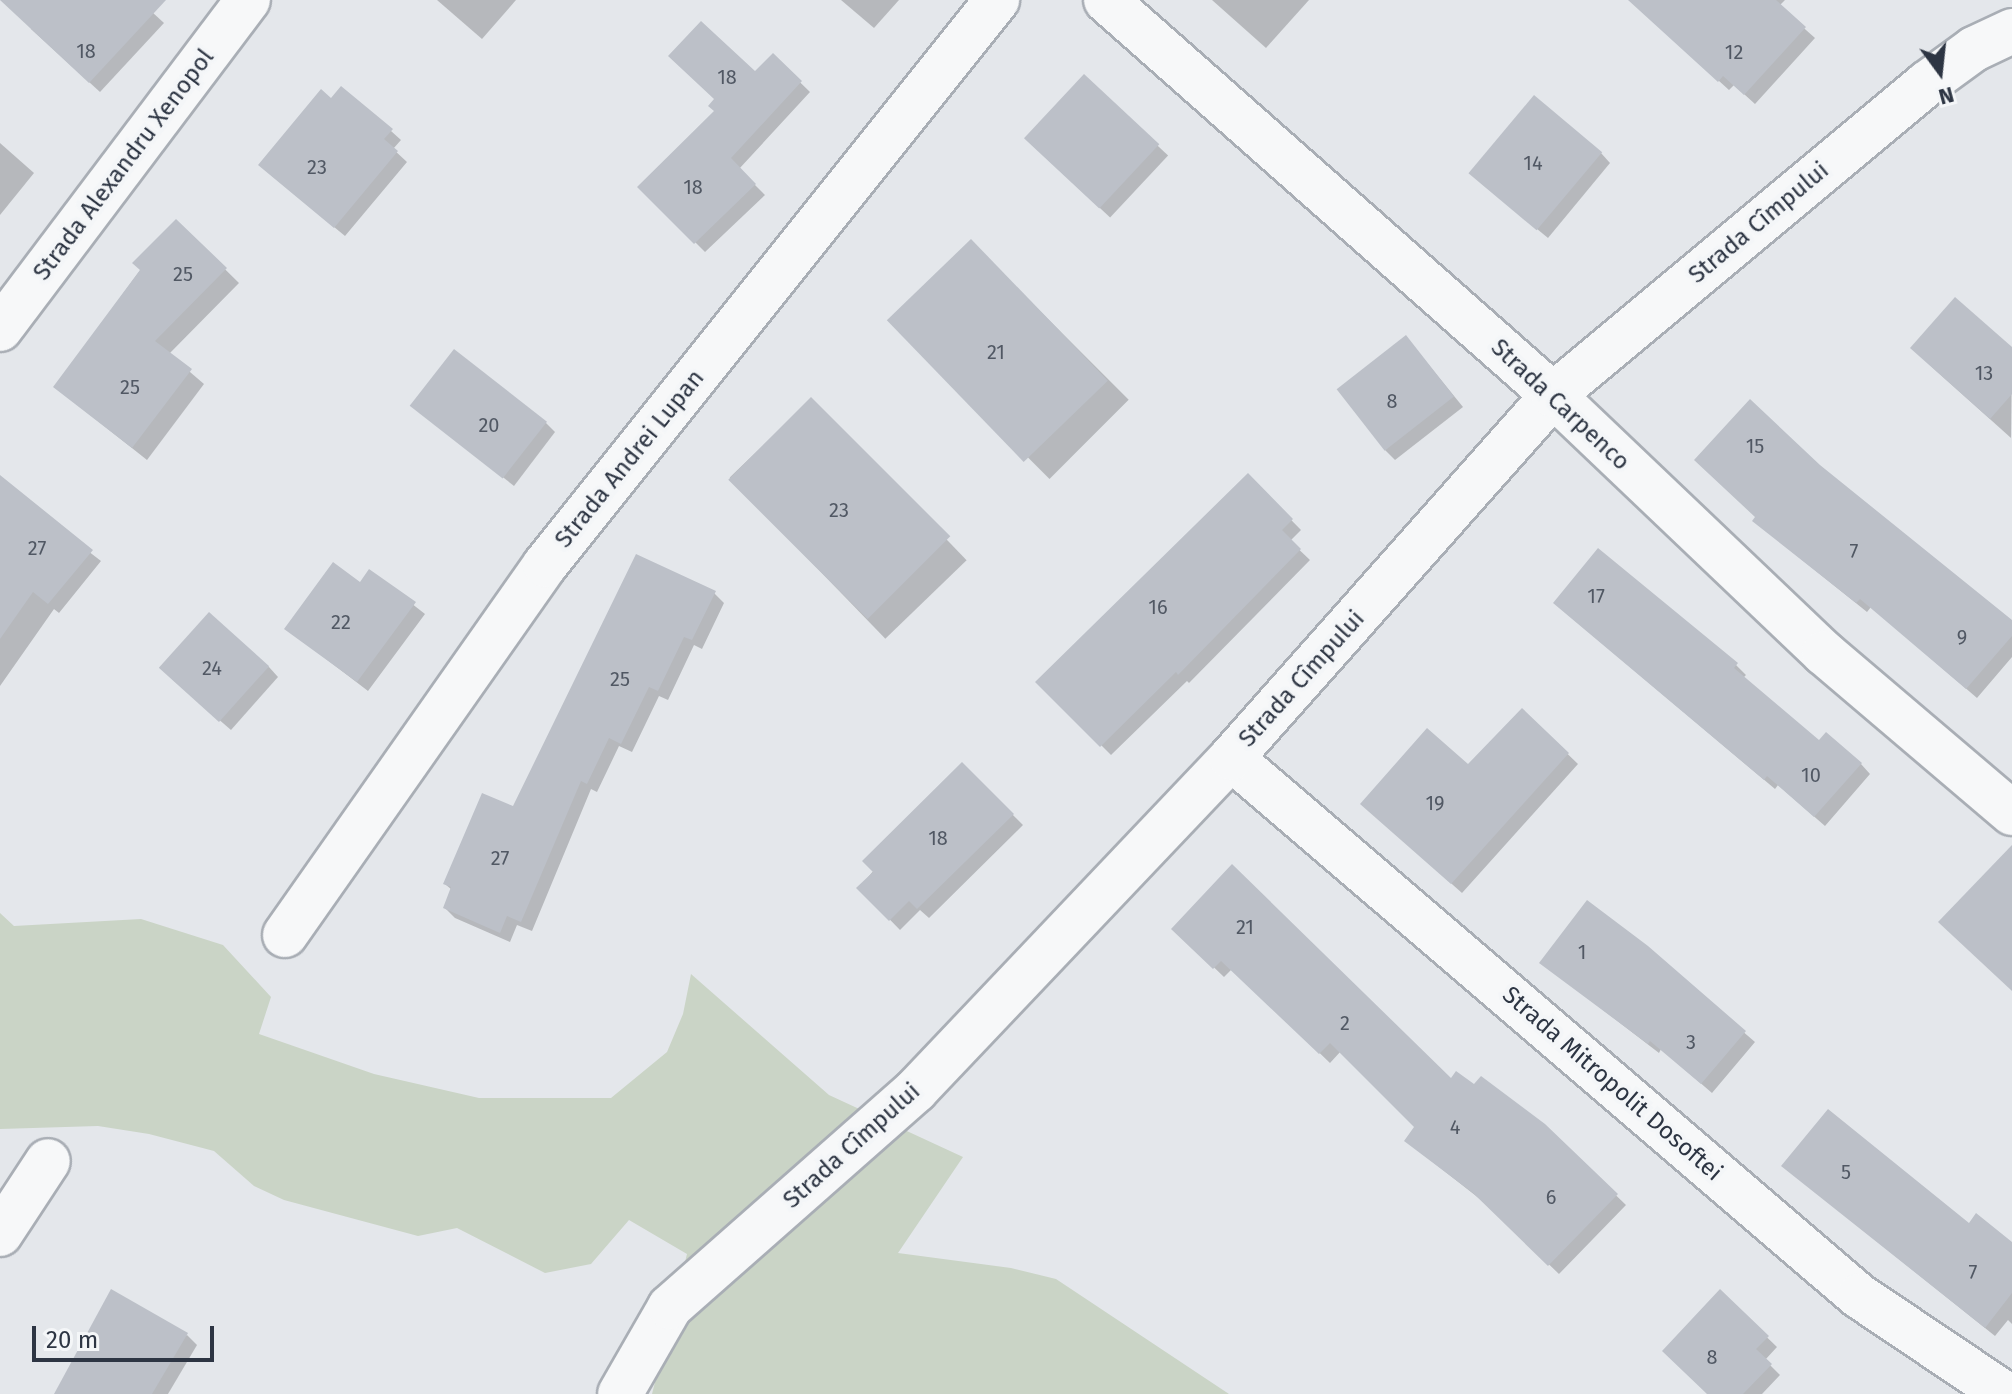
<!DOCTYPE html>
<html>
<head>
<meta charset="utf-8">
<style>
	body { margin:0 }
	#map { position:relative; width:2012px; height:1394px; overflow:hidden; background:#e4e7eb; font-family:"Fira Sans",sans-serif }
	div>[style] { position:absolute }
	.green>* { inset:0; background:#cad4c6 }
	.shadow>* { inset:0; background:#0003; transform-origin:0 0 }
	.building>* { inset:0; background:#bcc0c8; transform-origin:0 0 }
	.roads { filter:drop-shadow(2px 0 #a9aeb5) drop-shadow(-2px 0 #a9aeb5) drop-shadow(0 2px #a9aeb5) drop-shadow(0 -2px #a9aeb5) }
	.street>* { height:44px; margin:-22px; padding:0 22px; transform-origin:22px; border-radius:22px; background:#f7f8f9 }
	span { translate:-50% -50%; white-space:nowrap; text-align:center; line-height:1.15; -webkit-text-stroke:8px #f4f6f8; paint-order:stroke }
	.number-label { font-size:20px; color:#515864 }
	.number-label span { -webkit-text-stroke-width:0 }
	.street-label { font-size:24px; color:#2d3543 }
	.north { position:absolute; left:1900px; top:32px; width:80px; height:80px; -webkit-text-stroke:6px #f4f6f8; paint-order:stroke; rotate:165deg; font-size:22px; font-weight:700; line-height:32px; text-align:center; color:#2d3543 }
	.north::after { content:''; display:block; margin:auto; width:28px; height:36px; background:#2d3543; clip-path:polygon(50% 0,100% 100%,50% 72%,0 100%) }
	.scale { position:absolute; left:32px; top:1326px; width:182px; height:36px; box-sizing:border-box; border:4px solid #2d3543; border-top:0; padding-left:10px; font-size:24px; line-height:28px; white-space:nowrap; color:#2d3543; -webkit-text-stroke:6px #f4f6f8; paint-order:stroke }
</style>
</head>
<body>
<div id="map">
	<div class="green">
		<div style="clip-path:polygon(0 913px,14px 926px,141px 919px,223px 945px,271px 997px,259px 1034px,374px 1074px,479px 1098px,611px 1098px,667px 1052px,683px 1014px,691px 974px,829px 1095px,963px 1157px,898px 1253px,1011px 1268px,1056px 1279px,1229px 1394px,652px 1394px,687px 1254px,629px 1220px,591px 1264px,545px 1273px,457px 1228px,418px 1236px,284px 1200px,254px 1186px,214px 1151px,149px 1134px,98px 1126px,0 1129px)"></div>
	</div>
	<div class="shadow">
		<div style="clip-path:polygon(39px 0,139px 0,164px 23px,100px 92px,31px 29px)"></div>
		<div style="clip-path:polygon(437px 0,516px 0,482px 39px)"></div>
		<div style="clip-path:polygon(841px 0,899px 0,874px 28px)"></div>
		<div style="clip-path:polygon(1212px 0,1309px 0,1266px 48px)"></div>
		<div style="clip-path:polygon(1662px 0,1785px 0,1779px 6px,1815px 38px,1755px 104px,1734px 85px,1729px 90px,1657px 25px)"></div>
		<div style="clip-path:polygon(773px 56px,810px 92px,739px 169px,765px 195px,705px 252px,640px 187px)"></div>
		<div style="left:1084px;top:77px;width:115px;height:85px;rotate:43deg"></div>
		<div style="clip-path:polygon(331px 101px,391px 131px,401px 140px,393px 149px,407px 162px,345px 236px,271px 175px)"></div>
		<div style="clip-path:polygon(0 143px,34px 173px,0 215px)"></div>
		<div style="clip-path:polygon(1601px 153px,1610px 163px,1548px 238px,1481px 183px)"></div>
		<div style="clip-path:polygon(176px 221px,239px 283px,169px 354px,204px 384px,147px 460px,55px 387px)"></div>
		<div style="left:971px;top:242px;width:223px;height:112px;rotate:45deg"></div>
		<div style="clip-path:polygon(1415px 348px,1463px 407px,1395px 460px,1385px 450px)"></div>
		<div style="clip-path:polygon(1913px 348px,2012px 350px,2011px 438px,1933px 368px)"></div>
		<div style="left:811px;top:399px;width:224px;height:113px;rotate:46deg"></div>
		<div style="clip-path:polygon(413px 406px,546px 423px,555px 432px,514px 486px)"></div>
		<div style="clip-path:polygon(1819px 467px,2012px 622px,2012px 657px,1977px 698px,1871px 607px,1867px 612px,1765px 530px)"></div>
		<div style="clip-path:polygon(1248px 476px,1301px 530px,1290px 541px,1310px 560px,1189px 683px,1187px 681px,1111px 755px,1038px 682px)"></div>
		<div style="clip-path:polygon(0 483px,101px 561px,59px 613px,54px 609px,0 686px)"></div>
		<div style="clip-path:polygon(370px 571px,425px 614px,368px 691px,287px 629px,360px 584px)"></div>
		<div style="clip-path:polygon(714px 593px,724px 603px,702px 649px,694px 645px,668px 700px,659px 696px,632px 752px,619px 746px,597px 792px,591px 789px,532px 931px,517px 925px,510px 942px,455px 918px,445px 908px,452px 890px,445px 884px)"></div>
		<div style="clip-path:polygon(1566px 613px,1736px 665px,1746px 675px,1743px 678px,1820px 743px,1861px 764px,1870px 774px,1825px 826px,1778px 785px,1775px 789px)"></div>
		<div style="clip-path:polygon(269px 667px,278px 677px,231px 730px,172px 679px)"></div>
		<div style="clip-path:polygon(1522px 710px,1578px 764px,1462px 893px,1372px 813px,1469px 767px)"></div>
		<div style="clip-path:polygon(962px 765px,1023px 825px,929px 918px,920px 910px,900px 930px,859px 888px)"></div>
		<div style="clip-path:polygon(1174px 929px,1452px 1081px,1543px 1125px,1626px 1205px,1559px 1274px,1485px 1203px,1406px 1141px,1417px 1127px,1341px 1051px,1330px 1063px,1232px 969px,1224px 977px)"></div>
		<div style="clip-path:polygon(1646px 948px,1755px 1042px,1712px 1093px,1661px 1049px,1659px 1053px,1542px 963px)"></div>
		<div style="clip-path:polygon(1794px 1175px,1970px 1226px,2012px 1244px,2012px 1324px,2008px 1320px,1995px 1336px)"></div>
		<div style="clip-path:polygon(1720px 1292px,1777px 1347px,1765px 1360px,1780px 1375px,1762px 1394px,1710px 1394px)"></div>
		<div style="clip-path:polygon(187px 1335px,197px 1345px,168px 1394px,78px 1394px)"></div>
	</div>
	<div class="building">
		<div style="clip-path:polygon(0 0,166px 0,89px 83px)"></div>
		<div style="clip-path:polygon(1628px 0,1776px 0,1806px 27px,1744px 95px,1723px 76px,1718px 82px)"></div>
		<div style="clip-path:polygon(701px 21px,755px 71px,773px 53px,802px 81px,731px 158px,756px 184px,694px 244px,637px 187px,714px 111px,708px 106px,714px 99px,668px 56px)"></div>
		<div style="left:1084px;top:74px;width:103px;height:88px;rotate:43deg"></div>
		<div style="clip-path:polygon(341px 86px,393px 129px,384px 139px,398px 151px,334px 228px,258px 165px,321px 89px,331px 98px)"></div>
		<div style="left:1534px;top:95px;width:89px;height:102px;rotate:40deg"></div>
		<div style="clip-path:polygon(176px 219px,227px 268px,155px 341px,192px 369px,132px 448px,53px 387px,140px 270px,132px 263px)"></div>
		<div style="left:971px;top:239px;width:197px;height:117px;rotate:46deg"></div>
		<div style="clip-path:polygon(1955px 297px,2012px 347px,2012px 394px,1990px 419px,1910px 348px)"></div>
		<div style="left:1406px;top:335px;width:78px;height:88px;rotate:52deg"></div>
		<div style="left:454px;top:349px;width:118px;height:72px;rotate:38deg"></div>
		<div style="left:811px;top:397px;width:197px;height:117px;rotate:45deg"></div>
		<div style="clip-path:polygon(1750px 399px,1820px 465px,2012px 620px,2012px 636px,1966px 689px,1860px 599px,1856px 603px,1752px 521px,1755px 517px,1694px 460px)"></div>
		<div style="clip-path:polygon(1248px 473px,1293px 519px,1282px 530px,1301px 549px,1178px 675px,1176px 672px,1100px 747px,1035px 682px)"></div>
		<div style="clip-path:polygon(0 475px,93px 550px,48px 604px,33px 592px,0 639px)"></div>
		<div style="clip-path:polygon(1598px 548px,1738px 663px,1734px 668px,1819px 740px,1826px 732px,1862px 763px,1814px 817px,1767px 776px,1764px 780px,1553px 603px)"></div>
		<div style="clip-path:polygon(636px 554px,716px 591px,692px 640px,684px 637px,658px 691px,649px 687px,621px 744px,609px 738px,587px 784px,581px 781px,521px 922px,507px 916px,500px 933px,443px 908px,451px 887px,443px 884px,482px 793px,513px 806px)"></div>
		<div style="clip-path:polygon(333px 562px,360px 582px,369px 569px,416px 602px,357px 682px,284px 629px)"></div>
		<div style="left:209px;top:612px;width:81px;height:75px;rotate:42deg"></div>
		<div style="clip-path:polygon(1522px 708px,1569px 753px,1451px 884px,1360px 804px,1427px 728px,1468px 764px)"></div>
		<div style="clip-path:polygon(962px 762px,1014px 814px,917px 909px,909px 901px,889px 921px,856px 888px,873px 872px,862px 861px)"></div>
		<div style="clip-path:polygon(2012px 845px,2012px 991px,1938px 922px)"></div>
		<div style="clip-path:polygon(1232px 864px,1451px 1078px,1456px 1071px,1474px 1084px,1481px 1076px,1545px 1124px,1618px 1194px,1548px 1266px,1473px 1193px,1404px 1141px,1414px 1127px,1330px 1043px,1319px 1054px,1221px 961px,1213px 969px,1171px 929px)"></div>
		<div style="clip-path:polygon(1587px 900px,1648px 946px,1746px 1031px,1701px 1084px,1650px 1041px,1648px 1044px,1539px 963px)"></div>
		<div style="clip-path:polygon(1828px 1109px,1969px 1223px,1976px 1213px,2012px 1242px,2012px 1293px,1985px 1328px,1781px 1166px)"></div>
		<div style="clip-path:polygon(111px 1289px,188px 1333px,152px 1394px,54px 1394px)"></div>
		<div style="clip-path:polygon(1720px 1289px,1769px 1336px,1756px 1349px,1772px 1364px,1743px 1394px,1707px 1394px,1662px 1351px)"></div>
	</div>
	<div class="roads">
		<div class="street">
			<div style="left:1106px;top:0;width:597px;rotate:41.47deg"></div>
			<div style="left:1553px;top:395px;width:374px;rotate:43.6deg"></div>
			<div style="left:1824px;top:653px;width:247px;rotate:40.4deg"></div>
			<div style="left:0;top:329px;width:412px;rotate:-53deg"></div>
			<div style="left:1231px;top:758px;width:827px;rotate:40.59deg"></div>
			<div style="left:1859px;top:1296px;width:176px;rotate:33.9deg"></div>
			<div style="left:285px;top:935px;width:452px;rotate:-54.9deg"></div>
			<div style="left:545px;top:565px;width:724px;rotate:-51.34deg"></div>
			<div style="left:0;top:1234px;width:87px;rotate:-56.7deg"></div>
			<div style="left:620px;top:1394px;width:100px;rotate:-60.1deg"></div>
			<div style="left:670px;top:1307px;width:328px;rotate:-41.4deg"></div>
			<div style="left:916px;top:1090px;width:458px;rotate:-46.5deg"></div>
			<div style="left:1231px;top:758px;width:485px;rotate:-48.4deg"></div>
			<div style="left:1553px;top:395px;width:486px;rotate:-39.8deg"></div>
			<div style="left:1926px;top:84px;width:59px;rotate:-36.1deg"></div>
			<div style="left:1974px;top:49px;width:42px;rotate:-25.3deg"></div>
		</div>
	</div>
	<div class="number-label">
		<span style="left:86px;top:51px">18</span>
		<span style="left:1734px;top:52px">12</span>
		<span style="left:727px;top:77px">18</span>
		<span style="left:1533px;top:163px">14</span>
		<span style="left:317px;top:167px">23</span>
		<span style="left:693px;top:187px">18</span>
		<span style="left:183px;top:274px">25</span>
		<span style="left:996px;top:352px">21</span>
		<span style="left:1984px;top:373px">13</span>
		<span style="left:130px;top:387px">25</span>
		<span style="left:1392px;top:401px">8</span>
		<span style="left:489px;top:425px">20</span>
		<span style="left:1755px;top:446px">15</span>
		<span style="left:839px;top:510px">23</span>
		<span style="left:37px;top:548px">27</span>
		<span style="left:1854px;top:551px">7</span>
		<span style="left:1596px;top:596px">17</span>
		<span style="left:1158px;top:607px">16</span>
		<span style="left:341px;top:622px">22</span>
		<span style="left:1962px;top:637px">9</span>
		<span style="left:212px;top:668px">24</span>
		<span style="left:620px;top:679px">25</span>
		<span style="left:1811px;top:775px">10</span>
		<span style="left:1435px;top:803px">19</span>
		<span style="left:938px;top:838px">18</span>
		<span style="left:500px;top:858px">27</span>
		<span style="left:1245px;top:927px">21</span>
		<span style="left:1582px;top:952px">1</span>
		<span style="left:1345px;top:1023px">2</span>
		<span style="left:1691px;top:1042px">3</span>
		<span style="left:1455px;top:1127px">4</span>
		<span style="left:1846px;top:1172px">5</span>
		<span style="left:1551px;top:1197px">6</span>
		<span style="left:1973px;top:1272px">7</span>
		<span style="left:1712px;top:1357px">8</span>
	</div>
	<div class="street-label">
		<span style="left:124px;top:165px;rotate:-53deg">Strada Alexandru Xenopol</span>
		<span style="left:1759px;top:223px;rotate:-40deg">Strada Cîmpului</span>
		<span style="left:1560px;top:405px;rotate:43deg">Strada Carpenco</span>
		<span style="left:630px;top:459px;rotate:-51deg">Strada Andrei Lupan</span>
		<span style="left:1302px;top:679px;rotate:-48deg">Strada Cîmpului</span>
		<span style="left:1612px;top:1084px;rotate:41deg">Strada Mitropolit Dosoftei</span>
		<span style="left:852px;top:1146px;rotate:-42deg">Strada Cîmpului</span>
	</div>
	<div class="north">N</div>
	<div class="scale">20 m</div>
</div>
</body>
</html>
